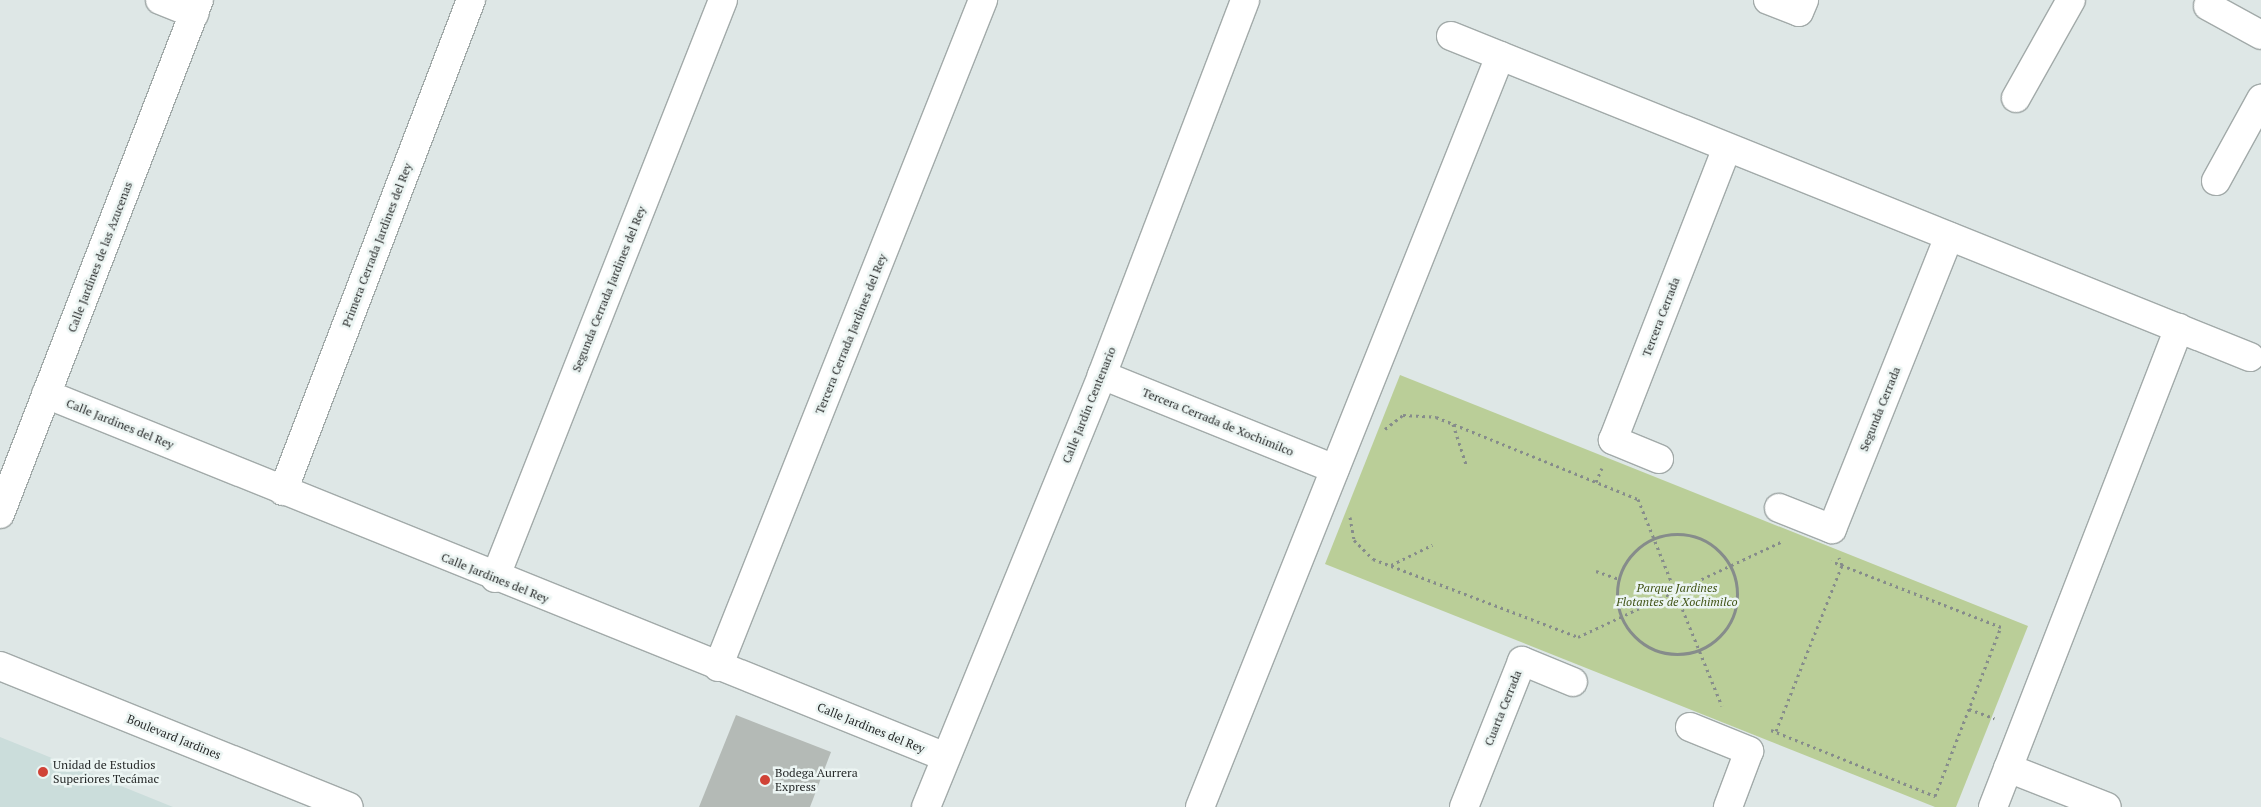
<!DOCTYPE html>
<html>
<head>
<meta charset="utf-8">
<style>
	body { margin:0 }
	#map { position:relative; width:2261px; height:807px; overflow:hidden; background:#dee7e6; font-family:"PT Serif",serif }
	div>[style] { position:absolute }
	.built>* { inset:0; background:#cbdddb }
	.green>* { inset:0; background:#bace98 }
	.building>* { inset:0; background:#b4bab6 }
	.path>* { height:3px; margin-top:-1.5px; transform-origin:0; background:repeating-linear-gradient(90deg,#868c8b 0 2.5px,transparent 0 6.5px) }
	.path>.ring { margin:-1.5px; padding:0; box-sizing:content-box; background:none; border:3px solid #868c8b; border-radius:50% }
	.roads { filter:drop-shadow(1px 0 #a2aaa9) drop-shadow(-1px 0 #a2aaa9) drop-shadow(0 1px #a2aaa9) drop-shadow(0 -1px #a2aaa9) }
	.street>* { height:28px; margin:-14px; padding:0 14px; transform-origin:14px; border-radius:14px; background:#fff }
	.secondary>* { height:28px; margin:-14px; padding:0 14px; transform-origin:14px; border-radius:14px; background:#fff }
	.dots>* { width:14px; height:14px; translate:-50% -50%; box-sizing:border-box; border:2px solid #ecf5f3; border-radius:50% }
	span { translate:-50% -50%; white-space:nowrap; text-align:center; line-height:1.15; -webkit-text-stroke:5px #ecf5f3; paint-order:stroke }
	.street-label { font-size:12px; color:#262929 }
	.park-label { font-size:12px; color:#435518; font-style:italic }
	.poi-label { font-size:12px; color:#262929 }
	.left { translate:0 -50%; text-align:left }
</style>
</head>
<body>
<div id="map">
	<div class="built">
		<div style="clip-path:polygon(0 737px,173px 807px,0 807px)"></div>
	</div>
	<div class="green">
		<div style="clip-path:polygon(1400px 375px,2028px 626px,1956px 807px,1935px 807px,1325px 564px)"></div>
	</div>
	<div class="building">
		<div style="clip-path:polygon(736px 715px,831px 752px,810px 807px,699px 807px)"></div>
	</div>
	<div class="path">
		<div style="left:1453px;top:424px;width:42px;rotate:72deg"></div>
		<div style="left:1385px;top:429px;width:23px;rotate:-38deg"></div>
		<div style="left:1403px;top:415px;width:33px;rotate:3deg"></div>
		<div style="left:1436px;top:417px;width:218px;rotate:22.1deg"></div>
		<div style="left:1638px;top:499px;width:99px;rotate:68.1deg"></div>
		<div style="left:1596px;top:482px;width:15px;rotate:-67deg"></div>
		<div style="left:1350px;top:517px;width:23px;rotate:80deg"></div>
		<div style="left:1354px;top:540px;width:27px;rotate:45deg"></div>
		<div style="left:1373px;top:559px;width:219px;rotate:20.8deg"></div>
		<div style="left:1578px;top:637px;width:224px;rotate:-25.1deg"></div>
		<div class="ring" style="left:1617px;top:534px;width:117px;height:117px"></div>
		<div style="left:1391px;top:565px;width:46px;rotate:-26deg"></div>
		<div style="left:1596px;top:571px;width:24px;rotate:19deg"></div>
		<div style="left:1675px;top:591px;width:124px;rotate:67.8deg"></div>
		<div style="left:1969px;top:709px;width:27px;rotate:20deg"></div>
		<div style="left:1771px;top:730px;width:177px;rotate:21.9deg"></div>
		<div style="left:1935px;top:796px;width:181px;rotate:-68.7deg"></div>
		<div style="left:2001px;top:627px;width:182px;rotate:-158.8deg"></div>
		<div style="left:1776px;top:731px;width:179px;rotate:-68.3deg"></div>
		<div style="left:1842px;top:565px;width:8px;rotate:-113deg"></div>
	</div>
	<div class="roads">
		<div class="street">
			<div style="left:160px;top:0;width:37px;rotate:22deg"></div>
			<div style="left:1768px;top:0;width:33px;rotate:21deg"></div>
			<div style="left:1799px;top:12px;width:13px;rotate:-67deg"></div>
			<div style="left:2208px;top:6px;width:60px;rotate:28.7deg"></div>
			<div style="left:1451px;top:36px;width:861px;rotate:21.89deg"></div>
			<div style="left:2016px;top:98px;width:112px;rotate:-60.7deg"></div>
			<div style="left:2216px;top:181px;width:94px;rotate:-61.2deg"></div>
			<div style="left:1102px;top:375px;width:251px;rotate:22deg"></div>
			<div style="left:46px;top:394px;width:970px;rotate:21.97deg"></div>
			<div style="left:1659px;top:459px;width:50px;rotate:-157.6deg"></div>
			<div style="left:1613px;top:440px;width:314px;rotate:-68.7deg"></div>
			<div style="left:283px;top:491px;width:526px;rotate:-69.05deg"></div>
			<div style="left:1779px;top:508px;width:57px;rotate:21.6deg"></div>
			<div style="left:1832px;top:529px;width:315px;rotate:-68.2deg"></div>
			<div style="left:0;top:514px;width:551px;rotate:-68.84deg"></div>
			<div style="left:495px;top:578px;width:621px;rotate:-68.47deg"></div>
			<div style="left:718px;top:667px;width:718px;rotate:-68.33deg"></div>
			<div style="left:1690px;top:727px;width:64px;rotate:22.1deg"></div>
			<div style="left:1749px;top:751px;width:60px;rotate:110.6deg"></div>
			<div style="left:2008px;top:768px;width:106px;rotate:21.5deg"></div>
			<div style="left:926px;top:807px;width:466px;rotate:-67.8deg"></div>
			<div style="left:1102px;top:375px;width:401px;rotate:-69.1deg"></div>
			<div style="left:1200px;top:807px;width:809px;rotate:-68.22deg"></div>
			<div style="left:1464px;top:807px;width:157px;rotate:-68.3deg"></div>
			<div style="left:1522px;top:661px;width:55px;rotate:22.4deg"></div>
			<div style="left:1993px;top:807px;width:514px;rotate:-68.78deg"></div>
		</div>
		<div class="secondary">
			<div style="left:0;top:666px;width:376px;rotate:22deg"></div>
		</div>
	</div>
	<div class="dots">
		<div style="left:43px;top:772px;background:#d04337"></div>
		<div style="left:765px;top:780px;background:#d04337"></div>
	</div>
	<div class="street-label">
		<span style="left:377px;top:245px;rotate:-69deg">Primera Cerrada Jardines del Rey</span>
		<span style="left:100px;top:257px;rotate:-69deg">Calle Jardines de las Azucenas</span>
		<span style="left:609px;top:289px;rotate:-68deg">Segunda Cerrada Jardines del Rey</span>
		<span style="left:1661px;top:317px;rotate:-69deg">Tercera Cerrada</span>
		<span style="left:851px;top:334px;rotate:-68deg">Tercera Cerrada Jardines del Rey</span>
		<span style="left:1089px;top:405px;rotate:-68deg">Calle Jardín Centenario</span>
		<span style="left:1880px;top:409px;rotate:-68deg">Segunda Cerrada</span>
		<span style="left:1218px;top:422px;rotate:22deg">Tercera Cerrada de Xochimilco</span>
		<span style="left:120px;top:424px;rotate:22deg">Calle Jardines del Rey</span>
		<span style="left:495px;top:578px;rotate:22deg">Calle Jardines del Rey</span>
		<span style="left:1503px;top:708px;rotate:-68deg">Cuarta Cerrada</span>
		<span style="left:871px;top:728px;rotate:22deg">Calle Jardines del Rey</span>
		<span style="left:174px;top:737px;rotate:22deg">Boulevard Jardines</span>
	</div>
	<div class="park-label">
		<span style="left:1677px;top:595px">Parque Jardines<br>Flotantes de Xochimilco</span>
	</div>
	<div class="poi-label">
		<span class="left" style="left:53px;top:772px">Unidad de Estudios<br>Superiores Tecámac</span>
		<span class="left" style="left:775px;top:780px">Bodega Aurrera<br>Express</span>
	</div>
</div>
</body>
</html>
